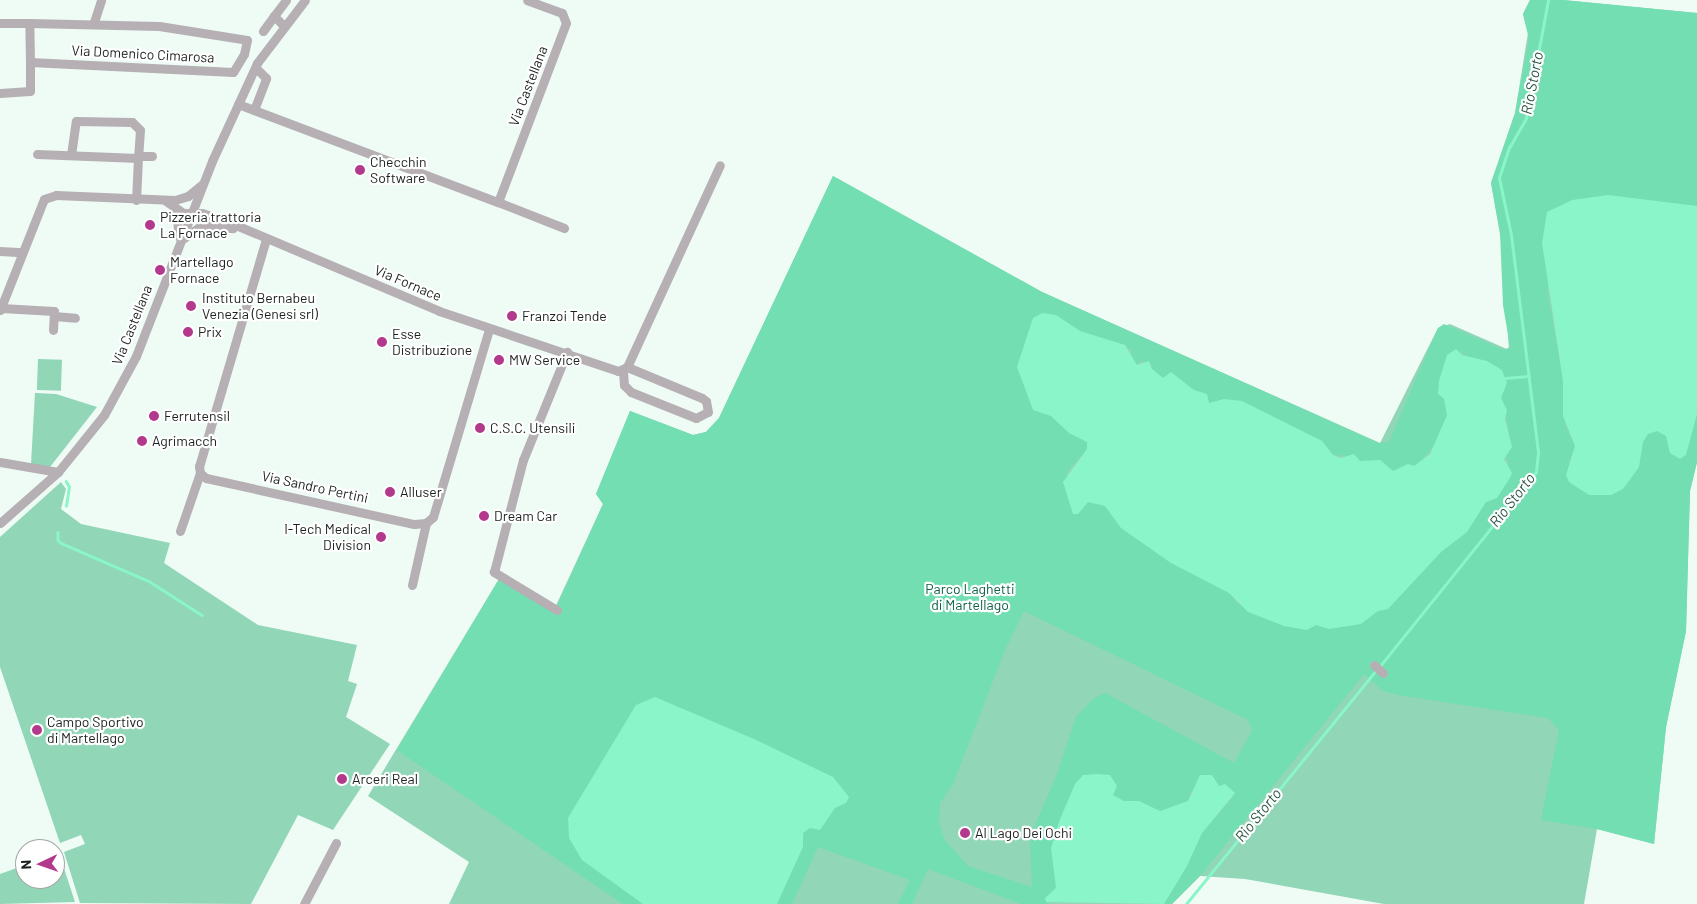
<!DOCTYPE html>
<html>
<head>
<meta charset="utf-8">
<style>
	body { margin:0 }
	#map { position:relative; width:1697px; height:904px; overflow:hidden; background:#eefcf5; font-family:Barlow,sans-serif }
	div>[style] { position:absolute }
	.green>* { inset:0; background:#90d6b7; transform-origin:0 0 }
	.forest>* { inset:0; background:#72deb2 }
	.water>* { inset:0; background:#89f5c8 }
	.stream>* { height:2.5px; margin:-1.25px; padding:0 1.25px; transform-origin:1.25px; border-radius:1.25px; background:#89f5c8 }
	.minor>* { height:9px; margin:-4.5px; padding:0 4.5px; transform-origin:4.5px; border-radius:4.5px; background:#b6b0b4 }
	.dots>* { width:14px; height:14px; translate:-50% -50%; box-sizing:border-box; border:2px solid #fff; border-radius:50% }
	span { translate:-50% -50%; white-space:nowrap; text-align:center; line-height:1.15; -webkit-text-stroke:4.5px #fff; paint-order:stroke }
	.street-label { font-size:14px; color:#1b211e }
	.poi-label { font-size:14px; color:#1b211e }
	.left { translate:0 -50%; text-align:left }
	.right { translate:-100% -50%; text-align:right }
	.park-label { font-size:14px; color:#0f6448 }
	.water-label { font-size:15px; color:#295644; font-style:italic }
	.north { position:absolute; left:15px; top:839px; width:50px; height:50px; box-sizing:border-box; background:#fff; border:1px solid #a4a6a5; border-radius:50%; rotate:267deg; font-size:14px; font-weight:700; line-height:20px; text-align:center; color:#1b211e }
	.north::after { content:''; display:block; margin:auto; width:18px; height:22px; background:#b3398c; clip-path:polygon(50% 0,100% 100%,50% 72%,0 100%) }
</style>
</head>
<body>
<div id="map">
	<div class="green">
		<div style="clip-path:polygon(1530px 0,1563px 0,1697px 13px,1697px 462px,1690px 491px,1686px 631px,1666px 727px,1654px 844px,1597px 829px,1584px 904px,1384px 904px,1245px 879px,1200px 876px,1172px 904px,449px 904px,469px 862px,368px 796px,499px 579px,553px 612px,603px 504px,596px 494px,630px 411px,693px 435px,706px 432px,719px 418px,833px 176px,1042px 292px,1380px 443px,1438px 328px,1450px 324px,1509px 350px,1502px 246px,1491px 183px,1515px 113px,1528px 33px,1523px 14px)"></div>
		<div style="left:38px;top:359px;width:24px;height:31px;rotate:2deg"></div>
		<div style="clip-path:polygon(35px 393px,56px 394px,97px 407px,50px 467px,31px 464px)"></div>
		<div style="clip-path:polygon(61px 482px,66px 489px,61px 509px,81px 524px,170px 543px,164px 563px,258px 625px,357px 645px,348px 681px,357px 684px,346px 717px,390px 744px,333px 830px,298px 815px,251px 904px,80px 903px,64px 852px,85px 844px,81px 835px,60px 843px,0 667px,0 537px)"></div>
		<div style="clip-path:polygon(59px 853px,75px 902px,0 904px,0 874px,25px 865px,25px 879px,55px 879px,55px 854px)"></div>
	</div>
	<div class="forest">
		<div style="clip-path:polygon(evenodd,1530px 0,1563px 0,1697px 13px,1697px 206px,1608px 195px,1547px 289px,1563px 381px,1565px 424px,1575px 446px,1569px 462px,1639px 467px,1643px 442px,1648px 434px,1657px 431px,1666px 436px,1670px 453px,1686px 455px,1697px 414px,1697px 462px,1690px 491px,1686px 631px,1666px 727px,1654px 844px,1597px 829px,1541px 820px,1559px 730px,1548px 718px,1398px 695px,1383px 691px,1364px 674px,1200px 876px,1172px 904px,1164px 904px,1187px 866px,1202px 833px,1233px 797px,1226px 785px,1190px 792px,1188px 801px,1160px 811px,1139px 801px,1124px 801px,1113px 795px,1046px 902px,1050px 904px,1021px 904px,928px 869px,912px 904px,898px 904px,910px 880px,818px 847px,792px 904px,777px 904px,803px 847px,803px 833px,810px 828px,820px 830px,835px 808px,846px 803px,636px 705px,568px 818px,582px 860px,643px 904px,623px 904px,397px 750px,499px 579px,554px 613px,603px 504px,596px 494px,630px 411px,693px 435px,706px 432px,719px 418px,833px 176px,1042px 292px,1379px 443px,1389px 442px,1438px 328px,1444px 324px,1504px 350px,1510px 347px,1503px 305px,1500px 232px,1491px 183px,1515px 113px,1529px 39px,1523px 14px,1530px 0,1056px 315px,1080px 331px,1125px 345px,1131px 350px,1132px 361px,1137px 365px,1141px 361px,1151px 364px,1152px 369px,1163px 378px,1171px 373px,1194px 391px,1207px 394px,1209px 404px,1224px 399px,1242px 401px,1322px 441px,1333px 455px,1356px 456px,1360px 461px,1380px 460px,1393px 471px,1408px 465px,1417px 465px,1434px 446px,1447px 415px,1444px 399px,1438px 393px,1447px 355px,1456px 349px,1468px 357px,1479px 359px,1496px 367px,1512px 447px,1505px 455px,1509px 464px,1497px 498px,1486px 502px,1467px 532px,1441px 552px,1388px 609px,1378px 611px,1361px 624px,1329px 629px,1316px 624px,1307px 630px,1284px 626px,1238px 604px,1229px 593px,1171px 563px,1121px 528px,1105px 506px,1088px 502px,1078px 514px,1066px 473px,1087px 449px,1087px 442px,1069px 433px,1051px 416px,1056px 315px,1530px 0,1024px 611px,1248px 720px,1252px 731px,1234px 763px,1105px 693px,1093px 699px,1076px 717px,1056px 777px,1030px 836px,1032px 887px,968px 866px,944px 839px,939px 822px,940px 803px,953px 784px,1005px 650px,1024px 611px)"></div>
	</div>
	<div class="water">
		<div style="clip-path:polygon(1608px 195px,1697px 206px,1697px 414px,1686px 455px,1680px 459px,1670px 453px,1666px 436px,1657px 431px,1648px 434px,1643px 442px,1639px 467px,1623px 489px,1611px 495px,1589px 495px,1569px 482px,1566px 475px,1575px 446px,1563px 416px,1563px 381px,1542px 243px,1547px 212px,1572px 200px)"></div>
		<div style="clip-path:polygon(1042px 313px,1056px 315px,1080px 331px,1125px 345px,1137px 365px,1149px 361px,1152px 369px,1163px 378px,1171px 372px,1194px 390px,1207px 394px,1209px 403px,1224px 399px,1242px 401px,1322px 441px,1333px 455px,1341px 458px,1354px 454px,1360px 461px,1380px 460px,1393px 471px,1408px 464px,1414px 466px,1430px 454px,1447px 415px,1444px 399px,1438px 394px,1439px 381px,1447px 355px,1456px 349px,1462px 355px,1487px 361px,1502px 370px,1507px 383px,1501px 398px,1507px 410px,1505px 419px,1512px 447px,1504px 459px,1512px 473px,1510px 478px,1497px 498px,1486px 502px,1467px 532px,1441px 552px,1388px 609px,1378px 611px,1361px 624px,1329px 629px,1316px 625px,1307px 630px,1284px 626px,1248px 612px,1229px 593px,1171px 563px,1121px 528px,1105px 506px,1088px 502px,1078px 514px,1073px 514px,1063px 482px,1087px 449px,1087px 442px,1069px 433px,1051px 416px,1033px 410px,1017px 367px,1033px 318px)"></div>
		<div style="clip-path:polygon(655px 697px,754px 739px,833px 777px,849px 797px,846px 803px,835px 808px,820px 830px,810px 828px,803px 833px,803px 847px,777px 904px,643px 904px,582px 860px,569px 838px,568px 818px,636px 705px)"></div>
		<div style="clip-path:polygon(1097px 774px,1110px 775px,1117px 786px,1113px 795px,1124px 801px,1139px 801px,1160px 811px,1188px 801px,1200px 775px,1212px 775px,1219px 786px,1225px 784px,1235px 793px,1202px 833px,1187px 866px,1164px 904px,1046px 902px,1045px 898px,1056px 888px,1051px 848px,1060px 819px,1075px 784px,1083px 775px)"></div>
	</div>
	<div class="stream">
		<div style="left:1505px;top:378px;width:24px;rotate:-5deg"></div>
		<div style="left:66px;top:506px;width:19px;rotate:-81deg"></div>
		<div style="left:69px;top:487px;width:6px;rotate:-121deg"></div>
		<div style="left:58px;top:532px;width:8px;rotate:90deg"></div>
		<div style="left:58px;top:540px;width:4px;rotate:45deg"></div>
		<div style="left:61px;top:543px;width:96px;rotate:23.4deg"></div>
		<div style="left:149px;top:581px;width:63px;rotate:32.7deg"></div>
		<div style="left:1380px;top:666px;width:249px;rotate:-51.2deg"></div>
		<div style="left:1536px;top:472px;width:20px;rotate:-84deg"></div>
		<div style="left:1538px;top:452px;width:219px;rotate:-97.1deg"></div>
		<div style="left:1511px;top:235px;width:58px;rotate:-101.9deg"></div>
		<div style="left:1499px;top:178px;width:32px;rotate:-72deg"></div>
		<div style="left:1509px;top:148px;width:34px;rotate:-60deg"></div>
		<div style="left:1526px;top:118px;width:120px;rotate:-79.4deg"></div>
		<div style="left:1186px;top:904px;width:301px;rotate:-50.9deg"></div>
	</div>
	<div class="minor">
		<div style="left:94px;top:22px;width:23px;rotate:-72deg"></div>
		<div style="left:0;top:23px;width:29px"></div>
		<div style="left:29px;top:23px;width:130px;rotate:1.3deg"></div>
		<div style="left:159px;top:26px;width:89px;rotate:9deg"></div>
		<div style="left:247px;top:40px;width:14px;rotate:102deg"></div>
		<div style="left:244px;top:54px;width:21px;rotate:121deg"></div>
		<div style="left:233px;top:72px;width:203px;rotate:-177.2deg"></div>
		<div style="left:30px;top:62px;width:39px;rotate:-91deg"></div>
		<div style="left:283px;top:25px;width:13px;rotate:-135deg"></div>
		<div style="left:274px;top:16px;width:20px;rotate:-53deg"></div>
		<div style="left:263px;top:31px;width:19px;rotate:-54deg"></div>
		<div style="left:0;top:93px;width:30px;rotate:-4deg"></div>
		<div style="left:30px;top:91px;width:29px;rotate:-90deg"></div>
		<div style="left:238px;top:104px;width:278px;rotate:20.7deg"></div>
		<div style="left:498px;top:202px;width:191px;rotate:-69.2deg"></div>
		<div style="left:566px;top:23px;width:11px;rotate:-112deg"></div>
		<div style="left:562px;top:13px;width:37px;rotate:-160deg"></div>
		<div style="left:254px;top:110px;width:34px;rotate:-69deg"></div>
		<div style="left:266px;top:78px;width:13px;rotate:-135deg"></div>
		<div style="left:37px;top:154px;width:101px;rotate:2.3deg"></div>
		<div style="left:138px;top:158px;width:42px;rotate:92.7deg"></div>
		<div style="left:71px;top:155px;width:34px;rotate:-82deg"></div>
		<div style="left:76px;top:121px;width:56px;rotate:1deg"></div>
		<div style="left:132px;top:122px;width:11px;rotate:45deg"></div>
		<div style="left:140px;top:130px;width:28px;rotate:94deg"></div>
		<div style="left:139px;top:156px;width:13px"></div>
		<div style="left:166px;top:201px;width:21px;rotate:35deg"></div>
		<div style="left:183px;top:213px;width:19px"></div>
		<div style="left:202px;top:213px;width:23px;rotate:18deg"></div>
		<div style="left:224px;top:220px;width:233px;rotate:22.9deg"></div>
		<div style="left:439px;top:311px;width:189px;rotate:18.5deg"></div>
		<div style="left:618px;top:371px;width:10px;rotate:-24deg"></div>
		<div style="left:627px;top:367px;width:222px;rotate:-65.3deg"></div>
		<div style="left:498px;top:202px;width:71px;rotate:21.5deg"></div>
		<div style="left:176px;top:210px;width:27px;rotate:84deg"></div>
		<div style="left:184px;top:238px;width:22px;rotate:-36deg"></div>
		<div style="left:202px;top:225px;width:31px;rotate:6deg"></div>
		<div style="left:266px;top:239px;width:237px;rotate:106.4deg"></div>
		<div style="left:199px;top:466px;width:7px;rotate:82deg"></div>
		<div style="left:200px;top:473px;width:8px;rotate:40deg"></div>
		<div style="left:206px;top:478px;width:213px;rotate:12.5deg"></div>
		<div style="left:414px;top:524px;width:12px;rotate:-5deg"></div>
		<div style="left:426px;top:523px;width:9px;rotate:-41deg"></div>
		<div style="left:433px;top:517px;width:196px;rotate:-73.4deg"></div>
		<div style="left:0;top:251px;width:22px;rotate:3deg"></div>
		<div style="left:1px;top:308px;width:53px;rotate:3.2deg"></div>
		<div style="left:54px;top:311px;width:19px;rotate:93deg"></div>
		<div style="left:0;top:310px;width:119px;rotate:-68.4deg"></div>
		<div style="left:44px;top:199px;width:13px;rotate:-18deg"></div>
		<div style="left:56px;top:195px;width:119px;rotate:2.4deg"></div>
		<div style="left:175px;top:200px;width:14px;rotate:-17deg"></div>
		<div style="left:188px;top:196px;width:17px;rotate:-40deg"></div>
		<div style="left:54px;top:316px;width:21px;rotate:5deg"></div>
		<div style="left:623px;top:371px;width:14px;rotate:86deg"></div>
		<div style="left:624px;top:385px;width:10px;rotate:45deg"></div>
		<div style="left:631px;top:392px;width:70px;rotate:21.8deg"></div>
		<div style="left:696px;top:418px;width:13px;rotate:-27deg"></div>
		<div style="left:708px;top:412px;width:11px;rotate:-100deg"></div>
		<div style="left:706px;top:401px;width:5px;rotate:-143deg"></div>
		<div style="left:702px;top:398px;width:81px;rotate:-157.5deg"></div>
		<div style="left:0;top:462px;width:59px;rotate:9.8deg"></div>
		<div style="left:0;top:523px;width:77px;rotate:-41.3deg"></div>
		<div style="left:58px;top:472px;width:73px;rotate:-51.1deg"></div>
		<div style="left:104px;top:415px;width:67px;rotate:-61.5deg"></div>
		<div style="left:136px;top:356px;width:209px;rotate:-68.7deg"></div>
		<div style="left:212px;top:161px;width:108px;rotate:-65.3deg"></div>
		<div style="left:257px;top:63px;width:79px;rotate:-52.7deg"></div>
		<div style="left:180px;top:531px;width:61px;rotate:-71deg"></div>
		<div style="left:412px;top:585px;width:64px;rotate:-77.3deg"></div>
		<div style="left:557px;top:610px;width:74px;rotate:-148.9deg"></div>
		<div style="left:494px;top:572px;width:116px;rotate:-75.5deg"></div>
		<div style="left:523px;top:460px;width:117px;rotate:-67.8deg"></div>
		<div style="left:1374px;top:665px;width:12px;rotate:42deg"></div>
		<div style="left:304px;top:904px;width:69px;rotate:-62.3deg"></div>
	</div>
	<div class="dots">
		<div style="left:360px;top:170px;background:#b3398c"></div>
		<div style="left:150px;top:225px;background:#b3398c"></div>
		<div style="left:160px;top:270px;background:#b3398c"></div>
		<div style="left:191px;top:306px;background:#b3398c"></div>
		<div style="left:512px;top:316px;background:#b3398c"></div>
		<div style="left:188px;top:332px;background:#b3398c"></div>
		<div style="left:382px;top:342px;background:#b3398c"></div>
		<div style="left:499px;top:360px;background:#b3398c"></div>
		<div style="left:154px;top:416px;background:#b3398c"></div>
		<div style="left:480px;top:428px;background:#b3398c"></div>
		<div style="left:142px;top:441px;background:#b3398c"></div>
		<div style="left:390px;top:492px;background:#b3398c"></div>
		<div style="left:484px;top:516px;background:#b3398c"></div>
		<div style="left:381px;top:537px;background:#b3398c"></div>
		<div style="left:37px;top:730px;background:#b3398c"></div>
		<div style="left:342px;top:779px;background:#b3398c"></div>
		<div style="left:965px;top:833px;background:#b3398c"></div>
	</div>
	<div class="street-label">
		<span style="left:143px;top:54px;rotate:3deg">Via Domenico Cimarosa</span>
		<span style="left:528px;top:86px;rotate:-69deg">Via Castellana</span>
		<span style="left:408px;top:283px;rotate:23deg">Via Fornace</span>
		<span style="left:132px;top:325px;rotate:-68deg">Via Castellana</span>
		<span style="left:315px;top:487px;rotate:12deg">Via Sandro Pertini</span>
	</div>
	<div class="poi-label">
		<span class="left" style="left:370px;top:170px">Checchin<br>Software</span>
		<span class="left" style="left:160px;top:225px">Pizzeria trattoria<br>La Fornace</span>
		<span class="left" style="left:170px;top:270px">Martellago<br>Fornace</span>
		<span class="left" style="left:202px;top:306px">Instituto Bernabeu<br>Venezia (Genesi srl)</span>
		<span class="left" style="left:522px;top:316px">Franzoi Tende</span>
		<span class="left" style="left:198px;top:332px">Prix</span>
		<span class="left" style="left:392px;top:342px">Esse<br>Distribuzione</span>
		<span class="left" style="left:509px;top:360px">MW Service</span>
		<span class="left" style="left:164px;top:416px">Ferrutensil</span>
		<span class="left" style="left:490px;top:428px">C.S.C. Utensili</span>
		<span class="left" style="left:152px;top:441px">Agrimacch</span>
		<span class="left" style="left:400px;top:492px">Alluser</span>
		<span class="left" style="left:494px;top:516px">Dream Car</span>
		<span class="right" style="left:371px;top:537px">I-Tech Medical<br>Division</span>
		<span class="left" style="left:47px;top:730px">Campo Sportivo<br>di Martellago</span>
		<span class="left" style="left:352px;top:779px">Arceri Real</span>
		<span class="left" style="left:975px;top:833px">Al Lago Dei Ochi</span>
	</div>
	<div class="park-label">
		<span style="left:970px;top:597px">Parco Laghetti<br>di Martellago</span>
	</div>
	<div class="water-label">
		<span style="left:1532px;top:83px;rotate:-79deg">Rio Storto</span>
		<span style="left:1512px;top:500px;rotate:-52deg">Rio Storto</span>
		<span style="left:1258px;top:815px;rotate:-51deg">Rio Storto</span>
	</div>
	<div class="north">N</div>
</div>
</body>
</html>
